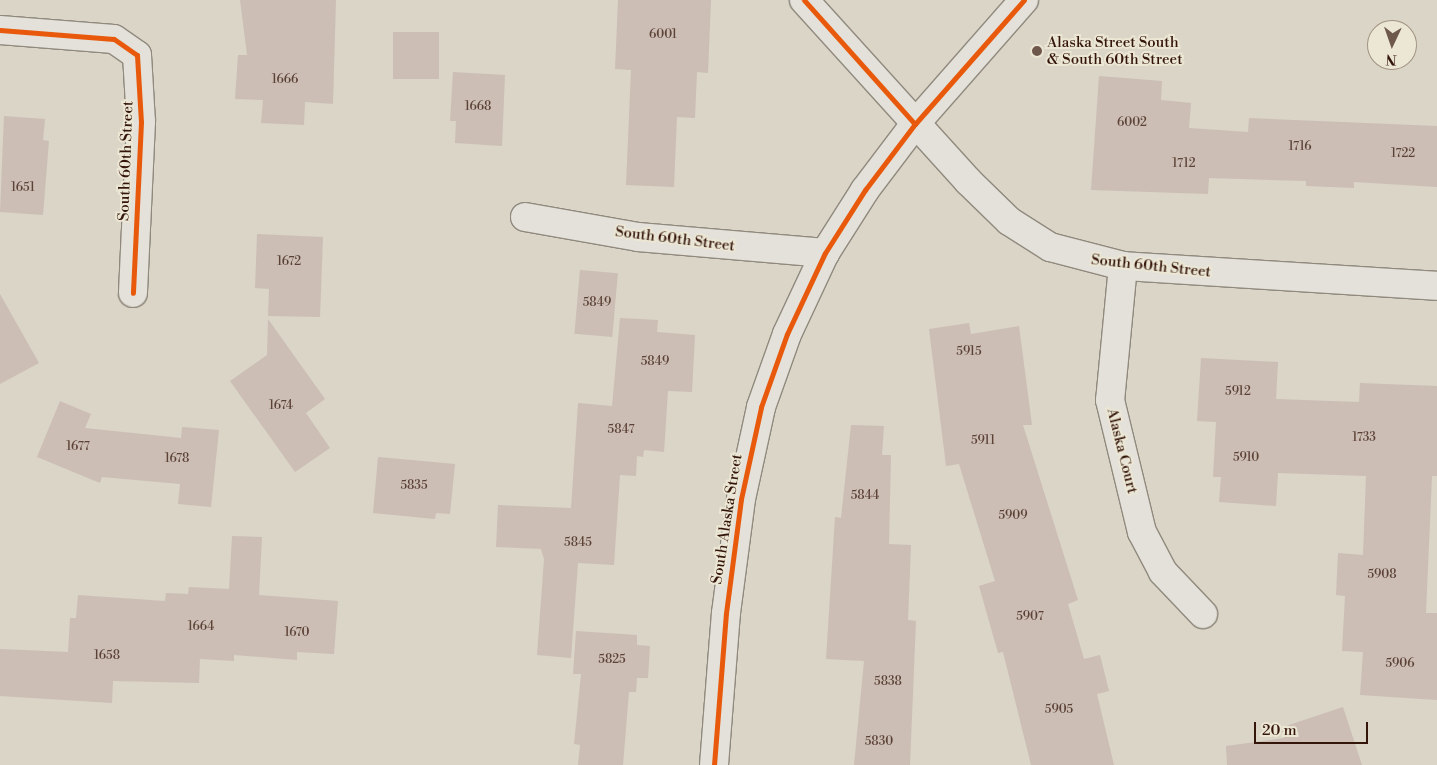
<!DOCTYPE html>
<html>
<head>
<meta charset="utf-8">
<style>
	body { margin:0 }
	#map { position:relative; width:1437px; height:765px; overflow:hidden; background:#dad5c6; font-family:"Libre Bodoni",serif }
	div>[style] { position:absolute }
	.building>* { inset:0; background:#ccbeb4; transform-origin:0 0 }
	.roads { filter:drop-shadow(1px 0 #90897e) drop-shadow(-1px 0 #90897e) drop-shadow(0 1px #90897e) drop-shadow(0 -1px #90897e) }
	.street>* { height:28px; margin:-14px; padding:0 14px; transform-origin:14px; border-radius:14px; background:#e3e1d9 }
	.secondary>* { height:28px; margin:-14px; padding:0 14px; transform-origin:14px; border-radius:14px; background:#e3e1d9 }
	.cycleway>* { height:5px; margin:-2.5px; padding:0 2.5px; transform-origin:2.5px; border-radius:2.5px; background:#e8590c }
	.dots>* { width:14px; height:14px; translate:-50% -50%; box-sizing:border-box; border:2px solid #ece7d5; border-radius:50% }
	span { translate:-50% -50%; white-space:nowrap; text-align:center; line-height:1.15; -webkit-text-stroke:4px #ece7d5; paint-order:stroke }
	.number-label { font-size:12px; color:#5c4136 }
	.number-label span { -webkit-text-stroke-width:0 }
	.poi-label { font-size:15px; color:#34150a }
	.left { translate:0 -50%; text-align:left }
	.street-label { font-size:15px; color:#34150a }
	.north { position:absolute; left:1367px; top:20px; width:50px; height:50px; box-sizing:border-box; background:#ece7d5; border:1px solid #a29384; border-radius:50%; rotate:183deg; font-size:14px; font-weight:700; line-height:20px; text-align:center; color:#34150a }
	.north::after { content:''; display:block; margin:auto; width:18px; height:22px; background:#6e584c; clip-path:polygon(50% 0,100% 100%,50% 72%,0 100%) }
	.scale { position:absolute; left:1254px; top:722px; width:114px; height:22px; box-sizing:border-box; border:2px solid #34150a; border-top:0; padding-left:6px; font-size:15px; line-height:18px; white-space:nowrap; color:#34150a; -webkit-text-stroke:4px #ece7d5; paint-order:stroke }
</style>
</head>
<body>
<div id="map">
	<div class="building">
		<div style="clip-path:polygon(240px 0,336px 0,333px 104px,305px 102px,304px 125px,261px 123px,263px 100px,235px 99px,238px 55px,247px 55px)"></div>
		<div style="clip-path:polygon(618px 0,711px 0,708px 73px,697px 72px,695px 118px,677px 117px,674px 187px,626px 185px,631px 70px,615px 69px)"></div>
		<div style="left:393px;top:32px;width:46px;height:47px"></div>
		<div style="clip-path:polygon(453px 72px,505px 75px,502px 146px,455px 143px,456px 121px,450px 121px)"></div>
		<div style="clip-path:polygon(1099px 76px,1162px 81px,1161px 100px,1191px 103px,1189px 128px,1248px 132px,1249px 118px,1437px 126px,1437px 187px,1354px 182px,1354px 188px,1306px 186px,1306px 181px,1209px 178px,1208px 194px,1091px 190px)"></div>
		<div style="clip-path:polygon(4px 116px,45px 119px,43px 140px,49px 141px,43px 215px,0 212px)"></div>
		<div style="clip-path:polygon(257px 234px,323px 237px,320px 317px,268px 316px,269px 289px,255px 288px)"></div>
		<div style="left:580px;top:270px;width:38px;height:64px;rotate:5deg"></div>
		<div style="clip-path:polygon(0 294px,39px 363px,0 384px)"></div>
		<div style="clip-path:polygon(620px 318px,658px 320px,657px 332px,695px 335px,692px 392px,668px 391px,664px 452px,644px 450px,643px 457px,637px 456px,636px 476px,620px 475px,614px 565px,578px 563px,571px 658px,537px 655px,544px 559px,541px 549px,496px 547px,498px 505px,571px 508px,578px 403px,612px 406px)"></div>
		<div style="clip-path:polygon(268px 319px,325px 399px,306px 413px,330px 448px,295px 472px,230px 381px,267px 355px)"></div>
		<div style="clip-path:polygon(969px 323px,971px 334px,1019px 326px,1032px 425px,1023px 425px,1078px 600px,1068px 604px,1084px 659px,1100px 655px,1109px 691px,1097px 694px,1114px 765px,1031px 765px,1003px 652px,998px 653px,979px 586px,995px 581px,959px 464px,946px 466px,929px 329px)"></div>
		<div style="clip-path:polygon(1201px 358px,1278px 362px,1276px 399px,1359px 402px,1360px 383px,1437px 386px,1437px 476px,1432px 476px,1426px 613px,1437px 613px,1437px 700px,1360px 695px,1363px 652px,1342px 651px,1345px 596px,1336px 595px,1338px 553px,1363px 555px,1366px 476px,1278px 473px,1276px 506px,1219px 502px,1221px 477px,1213px 477px,1216px 422px,1197px 421px)"></div>
		<div style="clip-path:polygon(60px 401px,91px 414px,85px 428px,181px 438px,182px 427px,219px 430px,211px 507px,178px 504px,180px 484px,102px 477px,100px 483px,37px 457px)"></div>
		<div style="clip-path:polygon(851px 425px,884px 426px,882px 455px,891px 455px,889px 544px,911px 545px,908px 620px,916px 621px,910px 765px,854px 765px,864px 661px,826px 659px,835px 517px,841px 518px)"></div>
		<div style="clip-path:polygon(378px 457px,455px 464px,450px 514px,436px 513px,435px 519px,373px 513px)"></div>
		<div style="clip-path:polygon(232px 536px,262px 537px,259px 595px,338px 601px,334px 654px,297px 652px,297px 660px,234px 655px,234px 661px,200px 659px,199px 683px,113px 681px,112px 703px,0 696px,0 649px,68px 652px,70px 618px,76px 618px,78px 595px,165px 601px,166px 593px,188px 594px,189px 587px,229px 589px)"></div>
		<div style="clip-path:polygon(576px 631px,637px 635px,637px 645px,650px 646px,648px 678px,637px 678px,636px 692px,629px 692px,623px 765px,578px 765px,580px 745px,574px 744px,581px 674px,573px 674px)"></div>
		<div style="clip-path:polygon(1343px 707px,1362px 765px,1227px 765px,1226px 746px,1284px 738px,1280px 728px)"></div>
	</div>
	<div class="roads">
		<div class="street">
			<div style="left:804px;top:0;width:244px;rotate:47.8deg"></div>
			<div style="left:968px;top:181px;width:57px;rotate:44.3deg"></div>
			<div style="left:1009px;top:221px;width:49px;rotate:32.4deg"></div>
			<div style="left:1050px;top:247px;width:75px;rotate:14.6deg"></div>
			<div style="left:1123px;top:266px;width:315px;rotate:3.6deg"></div>
			<div style="left:0;top:30px;width:114px;rotate:4.5deg"></div>
			<div style="left:114px;top:39px;width:28px;rotate:35deg"></div>
			<div style="left:137px;top:55px;width:67px;rotate:86.6deg"></div>
			<div style="left:141px;top:122px;width:171px;rotate:92.7deg"></div>
			<div style="left:525px;top:217px;width:115px;rotate:10deg"></div>
			<div style="left:638px;top:237px;width:188px;rotate:4.9deg"></div>
			<div style="left:1123px;top:266px;width:135px;rotate:95.5deg"></div>
			<div style="left:1110px;top:400px;width:136px;rotate:76.4deg"></div>
			<div style="left:1142px;top:532px;width:45px;rotate:62.3deg"></div>
			<div style="left:1163px;top:572px;width:58px;rotate:46.4deg"></div>
		</div>
		<div class="secondary">
			<div style="left:714px;top:765px;width:152px;rotate:-85.5deg"></div>
			<div style="left:726px;top:613px;width:115px;rotate:-82.5deg"></div>
			<div style="left:741px;top:499px;width:94px;rotate:-77.7deg"></div>
			<div style="left:761px;top:407px;width:77px;rotate:-70.4deg"></div>
			<div style="left:787px;top:334px;width:89px;rotate:-64.9deg"></div>
			<div style="left:825px;top:253px;width:75px;rotate:-57.6deg"></div>
			<div style="left:865px;top:190px;width:83px;rotate:-52.9deg"></div>
			<div style="left:915px;top:124px;width:165px;rotate:-48.7deg"></div>
		</div>
	</div>
	<div class="cycleway">
		<div style="left:804px;top:0;width:166px;rotate:48.2deg"></div>
		<div style="left:0;top:30px;width:114px;rotate:4.5deg"></div>
		<div style="left:114px;top:39px;width:28px;rotate:35deg"></div>
		<div style="left:137px;top:55px;width:67px;rotate:86.6deg"></div>
		<div style="left:141px;top:122px;width:171px;rotate:92.7deg"></div>
		<div style="left:714px;top:765px;width:152px;rotate:-85.5deg"></div>
		<div style="left:726px;top:613px;width:115px;rotate:-82.5deg"></div>
		<div style="left:741px;top:499px;width:94px;rotate:-77.7deg"></div>
		<div style="left:761px;top:407px;width:77px;rotate:-70.4deg"></div>
		<div style="left:787px;top:334px;width:89px;rotate:-64.9deg"></div>
		<div style="left:825px;top:253px;width:75px;rotate:-57.6deg"></div>
		<div style="left:865px;top:190px;width:83px;rotate:-52.9deg"></div>
		<div style="left:915px;top:124px;width:165px;rotate:-48.7deg"></div>
	</div>
	<div class="dots">
		<div style="left:1037px;top:51px;background:#6e584c"></div>
	</div>
	<div class="number-label">
		<span style="left:663px;top:35px">6001</span>
		<span style="left:285px;top:80px">1666</span>
		<span style="left:478px;top:107px">1668</span>
		<span style="left:1132px;top:123px">6002</span>
		<span style="left:1300px;top:147px">1716</span>
		<span style="left:1403px;top:154px">1722</span>
		<span style="left:1184px;top:164px">1712</span>
		<span style="left:23px;top:188px">1651</span>
		<span style="left:289px;top:262px">1672</span>
		<span style="left:597px;top:303px">5849</span>
		<span style="left:969px;top:352px">5915</span>
		<span style="left:655px;top:362px">5849</span>
		<span style="left:1238px;top:392px">5912</span>
		<span style="left:281px;top:406px">1674</span>
		<span style="left:621px;top:430px">5847</span>
		<span style="left:1364px;top:438px">1733</span>
		<span style="left:983px;top:441px">5911</span>
		<span style="left:78px;top:447px">1677</span>
		<span style="left:1246px;top:458px">5910</span>
		<span style="left:177px;top:459px">1678</span>
		<span style="left:414px;top:486px">5835</span>
		<span style="left:865px;top:496px">5844</span>
		<span style="left:1013px;top:516px">5909</span>
		<span style="left:578px;top:543px">5845</span>
		<span style="left:1382px;top:575px">5908</span>
		<span style="left:1030px;top:617px">5907</span>
		<span style="left:201px;top:627px">1664</span>
		<span style="left:297px;top:633px">1670</span>
		<span style="left:107px;top:656px">1658</span>
		<span style="left:612px;top:660px">5825</span>
		<span style="left:1400px;top:664px">5906</span>
		<span style="left:888px;top:682px">5838</span>
		<span style="left:1059px;top:710px">5905</span>
		<span style="left:879px;top:742px">5830</span>
	</div>
	<div class="poi-label">
		<span class="left" style="left:1047px;top:51px">Alaska Street South<br>&amp; South 60th Street</span>
	</div>
	<div class="street-label">
		<span style="left:126px;top:161px;rotate:-88deg">South 60th Street</span>
		<span style="left:675px;top:239px;rotate:7deg">South 60th Street</span>
		<span style="left:1151px;top:266px;rotate:6deg">South 60th Street</span>
		<span style="left:1122px;top:451px;rotate:76deg">Alaska Court</span>
		<span style="left:727px;top:519px;rotate:-81deg">South Alaska Street</span>
	</div>
	<div class="north">N</div>
	<div class="scale">20 m</div>
</div>
</body>
</html>
